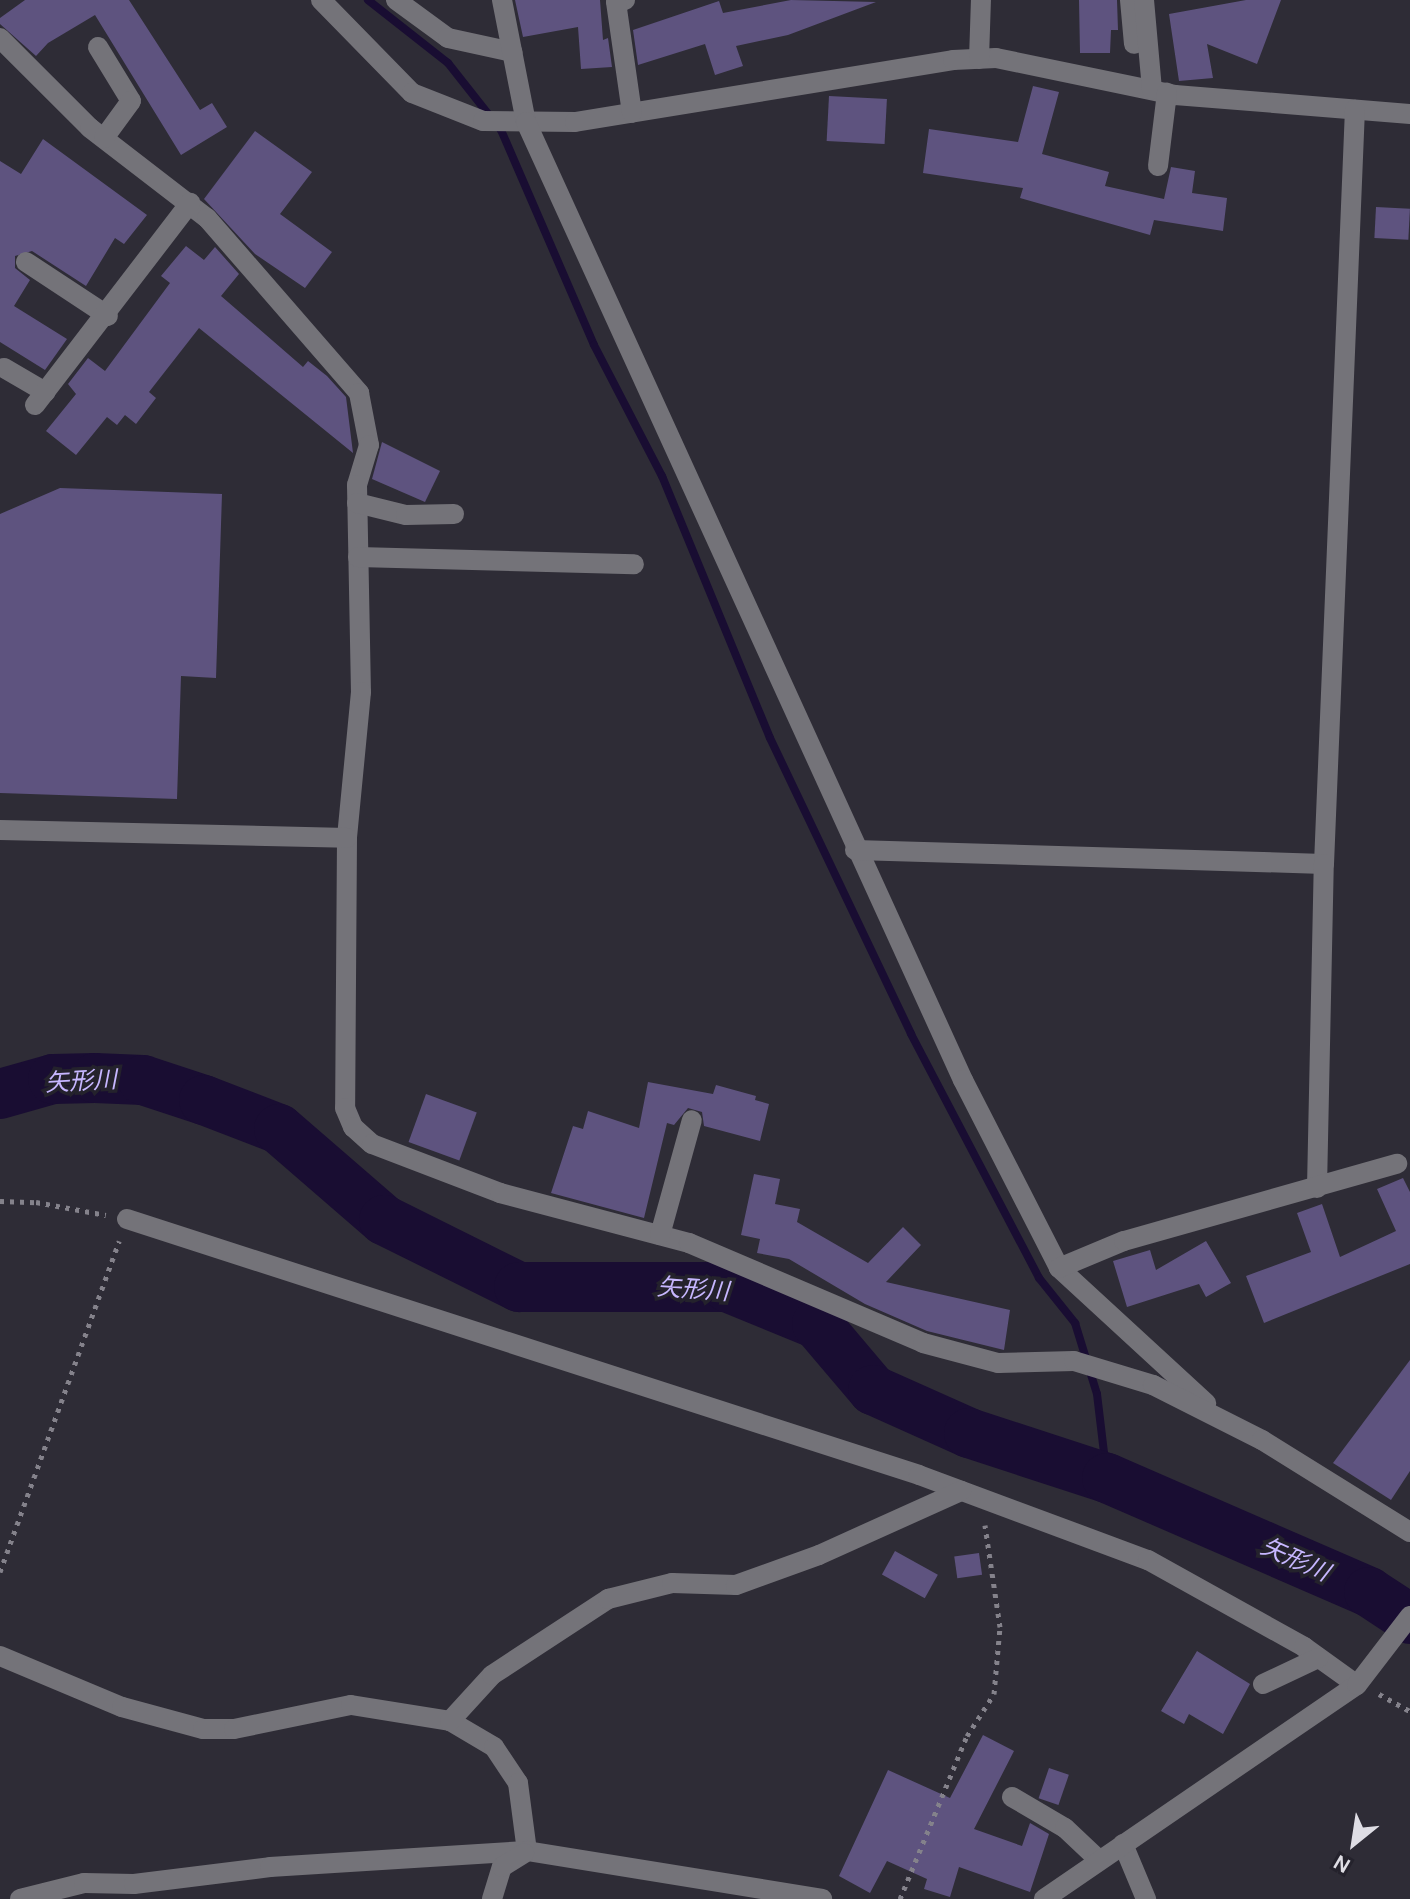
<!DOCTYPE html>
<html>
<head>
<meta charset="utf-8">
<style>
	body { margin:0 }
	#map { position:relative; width:1410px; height:1899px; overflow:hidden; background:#2e2c36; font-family:Karla,"Noto Sans JP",sans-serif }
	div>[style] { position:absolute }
	.stream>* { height:8px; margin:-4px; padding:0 4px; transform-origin:4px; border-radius:4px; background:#190d32 }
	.river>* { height:50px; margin:-25px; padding:0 25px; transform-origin:25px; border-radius:25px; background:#190d32 }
	.building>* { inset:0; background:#5e537f; transform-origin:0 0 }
	.path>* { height:5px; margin-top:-2.5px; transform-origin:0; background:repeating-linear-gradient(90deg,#84828b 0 4px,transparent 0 10px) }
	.minor>* { height:20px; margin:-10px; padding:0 10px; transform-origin:10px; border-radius:10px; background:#747379 }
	span { translate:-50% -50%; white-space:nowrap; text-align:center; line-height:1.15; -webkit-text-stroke:7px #24222c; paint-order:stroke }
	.water-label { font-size:24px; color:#c7b7ff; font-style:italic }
	.north { position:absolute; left:1314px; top:1803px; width:80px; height:80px; -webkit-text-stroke:6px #24222c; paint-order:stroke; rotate:210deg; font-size:22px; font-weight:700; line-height:32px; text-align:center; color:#dedde4 }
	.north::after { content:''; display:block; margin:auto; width:28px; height:36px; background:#dedde4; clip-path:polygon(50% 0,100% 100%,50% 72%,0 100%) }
</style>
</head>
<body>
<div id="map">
	<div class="stream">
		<div style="left:368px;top:0;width:102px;rotate:38.2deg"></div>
		<div style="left:448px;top:63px;width:85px;rotate:51.7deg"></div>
		<div style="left:501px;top:130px;width:234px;rotate:66.6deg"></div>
		<div style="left:594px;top:345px;width:148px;rotate:62.6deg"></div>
		<div style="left:662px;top:476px;width:283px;rotate:67.6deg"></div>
		<div style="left:770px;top:738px;width:328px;rotate:64.5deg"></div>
		<div style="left:911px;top:1034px;width:276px;rotate:62.3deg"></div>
		<div style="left:1039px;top:1278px;width:58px;rotate:51.3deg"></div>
		<div style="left:1075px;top:1323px;width:74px;rotate:72.8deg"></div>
		<div style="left:1097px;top:1394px;width:85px;rotate:83.2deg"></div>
	</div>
	<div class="river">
		<div style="left:0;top:1094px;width:55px;rotate:-15.8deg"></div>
		<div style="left:53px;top:1079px;width:42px;rotate:-1.4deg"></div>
		<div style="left:95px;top:1078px;width:48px;rotate:2.4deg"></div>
		<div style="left:143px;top:1080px;width:64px;rotate:18.2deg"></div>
		<div style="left:204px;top:1100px;width:80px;rotate:21.1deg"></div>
		<div style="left:279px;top:1129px;width:139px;rotate:40.9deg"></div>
		<div style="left:384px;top:1220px;width:151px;rotate:26.4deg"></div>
		<div style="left:519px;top:1287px;width:208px"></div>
		<div style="left:727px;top:1287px;width:97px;rotate:22.3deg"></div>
		<div style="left:817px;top:1324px;width:87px;rotate:49.7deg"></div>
		<div style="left:873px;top:1390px;width:105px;rotate:24.1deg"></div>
		<div style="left:969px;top:1433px;width:145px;rotate:18.1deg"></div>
		<div style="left:1107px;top:1478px;width:286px;rotate:23.5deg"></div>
		<div style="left:1369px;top:1592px;width:49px;rotate:33.4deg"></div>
	</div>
	<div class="building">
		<div style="clip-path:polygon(25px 0,129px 0,200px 110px,212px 103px,227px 127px,181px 155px,95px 15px,48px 43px,36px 56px,0 24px,0 18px)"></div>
		<div style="clip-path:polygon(515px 0,600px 0,603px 40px,608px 38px,612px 67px,581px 69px,578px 27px,523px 37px)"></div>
		<div style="clip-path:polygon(791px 0,876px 2px,788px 35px,736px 46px,743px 66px,715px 75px,705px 44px,638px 65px,633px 30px,719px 1px,723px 13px)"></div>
		<div style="clip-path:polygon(1079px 0,1117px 0,1118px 30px,1111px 30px,1110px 53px,1080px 53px)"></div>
		<div style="clip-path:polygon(1246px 0,1281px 0,1257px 64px,1207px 44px,1213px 78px,1179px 81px,1169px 14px)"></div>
		<div style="clip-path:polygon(1033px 86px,1059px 92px,1042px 154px,1109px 172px,1105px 186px,1164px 199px,1171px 167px,1195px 171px,1192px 193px,1227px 198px,1223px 231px,1154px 220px,1150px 235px,1020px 198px,1023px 188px,923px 173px,929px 129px,1018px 142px)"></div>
		<div style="left:829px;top:96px;width:58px;height:45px;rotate:3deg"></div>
		<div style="clip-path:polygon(255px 131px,312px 172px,280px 214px,332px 252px,305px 288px,255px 254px,204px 199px)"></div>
		<div style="clip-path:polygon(43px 139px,147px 215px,124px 244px,115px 238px,86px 286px,32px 251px,15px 256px,15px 268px,30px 280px,14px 306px,67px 339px,45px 370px,0 342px,0 161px,21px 174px)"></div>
		<div style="left:1376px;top:207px;width:34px;height:31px;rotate:3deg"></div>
		<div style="clip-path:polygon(186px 246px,204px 260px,215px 247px,239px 274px,221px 296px,303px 367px,308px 361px,327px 376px,346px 397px,353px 453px,199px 328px,149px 392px,156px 398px,136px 424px,125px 415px,117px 425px,107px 417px,76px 455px,46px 431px,76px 394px,68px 384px,88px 358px,105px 371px,170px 283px,161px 276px)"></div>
		<div style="clip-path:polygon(382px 442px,440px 471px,425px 502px,372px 479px)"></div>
		<div style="clip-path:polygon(60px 488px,222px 494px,216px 678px,181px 676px,177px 799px,0 793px,0 514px)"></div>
		<div style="clip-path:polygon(648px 1082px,713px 1094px,716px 1085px,756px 1096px,755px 1100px,769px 1104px,760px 1141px,704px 1126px,702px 1112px,688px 1108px,674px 1125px,667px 1123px,644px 1218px,551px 1193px,573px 1126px,583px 1129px,588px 1111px,639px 1128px)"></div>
		<div style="left:426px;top:1094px;width:54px;height:51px;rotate:20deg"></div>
		<div style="clip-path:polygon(754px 1174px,780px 1179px,775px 1204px,800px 1209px,797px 1222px,868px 1263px,903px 1227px,921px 1245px,886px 1282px,1010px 1310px,1004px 1350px,927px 1331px,865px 1304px,789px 1259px,757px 1253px,760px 1239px,741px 1235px)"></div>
		<div style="clip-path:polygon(1403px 1178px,1410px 1192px,1410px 1264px,1264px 1323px,1246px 1276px,1311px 1252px,1297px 1213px,1322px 1204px,1340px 1257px,1396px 1231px,1377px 1189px)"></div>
		<div style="clip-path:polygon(1206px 1241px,1231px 1283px,1206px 1297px,1199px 1284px,1127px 1307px,1113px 1261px,1150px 1250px,1156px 1270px)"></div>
		<div style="clip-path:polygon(1410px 1360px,1410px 1471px,1391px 1500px,1333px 1463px)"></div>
		<div style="left:895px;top:1551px;width:49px;height:27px;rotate:29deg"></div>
		<div style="left:979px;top:1553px;width:22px;height:25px;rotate:82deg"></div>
		<div style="clip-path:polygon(1197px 1651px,1250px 1684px,1223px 1734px,1189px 1714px,1184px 1724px,1161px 1711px)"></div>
		<div style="clip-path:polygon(983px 1735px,1014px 1751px,974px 1829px,1022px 1846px,1030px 1823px,1049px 1834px,1030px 1892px,959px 1867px,950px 1897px,924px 1889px,927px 1879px,887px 1861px,870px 1893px,839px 1876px,888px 1770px,950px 1798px)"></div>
		<div style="left:1049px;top:1768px;width:21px;height:32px;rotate:19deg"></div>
	</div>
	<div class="path">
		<div style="left:0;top:1201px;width:36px;rotate:2deg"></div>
		<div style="left:36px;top:1202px;width:71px;rotate:10.5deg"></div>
		<div style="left:0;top:1572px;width:352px;rotate:-70.2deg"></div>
		<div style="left:1379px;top:1694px;width:35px;rotate:29deg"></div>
		<div style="left:900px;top:1899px;width:176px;rotate:-67.7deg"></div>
		<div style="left:967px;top:1736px;width:50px;rotate:-57.3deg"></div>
		<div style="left:994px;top:1694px;width:67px;rotate:-84.9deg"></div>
		<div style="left:1000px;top:1627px;width:103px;rotate:-98.4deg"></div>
	</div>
	<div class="minor">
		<div style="left:321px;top:0;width:130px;rotate:45.6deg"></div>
		<div style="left:412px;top:93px;width:76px;rotate:21.5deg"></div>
		<div style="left:483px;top:121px;width:92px;rotate:0.6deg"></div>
		<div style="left:575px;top:122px;width:383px;rotate:-9.3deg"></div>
		<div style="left:953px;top:60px;width:43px;rotate:-2.7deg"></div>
		<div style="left:996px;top:58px;width:183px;rotate:11.7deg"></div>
		<div style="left:1175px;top:95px;width:236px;rotate:4.6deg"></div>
		<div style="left:396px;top:0;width:64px;rotate:36.2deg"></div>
		<div style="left:448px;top:38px;width:66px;rotate:12.3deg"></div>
		<div style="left:502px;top:0;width:124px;rotate:78.9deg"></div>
		<div style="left:526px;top:122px;width:1053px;rotate:65.48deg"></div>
		<div style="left:963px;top:1080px;width:211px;rotate:62.9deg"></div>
		<div style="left:1059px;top:1268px;width:200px;rotate:42.6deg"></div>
		<div style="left:625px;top:0;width:9px;rotate:167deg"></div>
		<div style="left:616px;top:2px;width:112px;rotate:81.8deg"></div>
		<div style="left:1130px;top:0;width:44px;rotate:84.8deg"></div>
		<div style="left:1144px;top:0;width:90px;rotate:84.9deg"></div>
		<div style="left:0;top:38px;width:127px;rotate:45deg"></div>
		<div style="left:90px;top:128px;width:148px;rotate:37.6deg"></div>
		<div style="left:207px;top:218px;width:232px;rotate:49deg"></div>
		<div style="left:359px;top:393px;width:53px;rotate:79.1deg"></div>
		<div style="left:369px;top:445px;width:42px;rotate:106.7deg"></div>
		<div style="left:357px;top:485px;width:207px;rotate:88.9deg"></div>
		<div style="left:361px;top:692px;width:147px;rotate:95.5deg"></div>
		<div style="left:347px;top:838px;width:270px;rotate:90.4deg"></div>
		<div style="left:345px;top:1108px;width:21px;rotate:67deg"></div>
		<div style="left:353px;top:1127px;width:25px;rotate:42deg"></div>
		<div style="left:372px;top:1144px;width:137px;rotate:20.9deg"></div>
		<div style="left:500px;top:1193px;width:196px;rotate:14.8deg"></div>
		<div style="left:689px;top:1243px;width:254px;rotate:23.1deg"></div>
		<div style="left:923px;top:1343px;width:78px;rotate:14.9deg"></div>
		<div style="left:998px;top:1363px;width:76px;rotate:-1.5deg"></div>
		<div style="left:1074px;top:1361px;width:83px;rotate:16.9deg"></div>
		<div style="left:1153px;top:1385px;width:122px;rotate:26.8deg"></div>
		<div style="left:1262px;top:1440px;width:174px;rotate:31.9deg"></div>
		<div style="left:98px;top:47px;width:63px;rotate:58.6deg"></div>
		<div style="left:131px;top:101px;width:46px;rotate:126.1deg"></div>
		<div style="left:979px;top:59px;width:59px;rotate:-88.1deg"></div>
		<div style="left:1158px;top:166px;width:74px;rotate:-83deg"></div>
		<div style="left:26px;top:262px;width:98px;rotate:33.4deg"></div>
		<div style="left:4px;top:368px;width:48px;rotate:30.3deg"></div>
		<div style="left:35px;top:405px;width:255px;rotate:-52.5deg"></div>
		<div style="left:357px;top:503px;width:50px;rotate:13.8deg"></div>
		<div style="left:406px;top:515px;width:48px;rotate:-1.2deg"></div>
		<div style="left:358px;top:557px;width:276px;rotate:1.5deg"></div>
		<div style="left:0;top:830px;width:347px;rotate:1.3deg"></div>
		<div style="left:855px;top:850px;width:469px;rotate:1.7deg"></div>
		<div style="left:1324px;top:864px;width:755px;rotate:-87.65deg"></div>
		<div style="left:1317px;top:1188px;width:324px;rotate:-88.8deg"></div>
		<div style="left:127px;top:1219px;width:832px;rotate:17.91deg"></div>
		<div style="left:919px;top:1475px;width:244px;rotate:20.4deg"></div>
		<div style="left:1148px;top:1560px;width:179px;rotate:29.1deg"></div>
		<div style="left:1304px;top:1647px;width:65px;rotate:35.6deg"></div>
		<div style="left:660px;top:1235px;width:119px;rotate:-74.5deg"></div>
		<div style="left:1059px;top:1268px;width:70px;rotate:-22.6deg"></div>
		<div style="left:1124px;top:1241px;width:284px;rotate:-15.8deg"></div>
		<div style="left:0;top:1656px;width:132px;rotate:22.7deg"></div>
		<div style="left:122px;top:1707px;width:84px;rotate:15.2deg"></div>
		<div style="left:203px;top:1729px;width:31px"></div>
		<div style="left:234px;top:1729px;width:119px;rotate:-11.6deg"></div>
		<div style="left:351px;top:1705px;width:100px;rotate:9.2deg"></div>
		<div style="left:450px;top:1721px;width:51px;rotate:30.6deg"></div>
		<div style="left:494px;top:1747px;width:43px;rotate:56.3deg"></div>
		<div style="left:518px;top:1783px;width:69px;rotate:82.5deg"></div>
		<div style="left:1263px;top:1684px;width:61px;rotate:-25.3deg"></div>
		<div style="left:450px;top:1721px;width:62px;rotate:-47.6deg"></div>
		<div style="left:492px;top:1675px;width:139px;rotate:-33.2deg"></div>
		<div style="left:608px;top:1599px;width:66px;rotate:-14deg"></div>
		<div style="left:672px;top:1583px;width:64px;rotate:1.8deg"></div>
		<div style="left:736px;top:1585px;width:88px;rotate:-19.9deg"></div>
		<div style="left:819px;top:1555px;width:156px;rotate:-24.3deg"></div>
		<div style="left:1012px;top:1797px;width:61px;rotate:30.3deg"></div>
		<div style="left:1065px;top:1828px;width:47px;rotate:43.3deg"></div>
		<div style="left:1123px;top:1844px;width:60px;rotate:67.3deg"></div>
		<div style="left:20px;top:1899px;width:66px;rotate:-14deg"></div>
		<div style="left:84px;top:1883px;width:50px;rotate:1.1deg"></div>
		<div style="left:134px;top:1884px;width:137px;rotate:-7.1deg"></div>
		<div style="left:270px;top:1867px;width:257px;rotate:-3.6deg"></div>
		<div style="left:527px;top:1851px;width:299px;rotate:9.2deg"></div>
		<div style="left:492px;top:1899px;width:34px;rotate:-73deg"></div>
		<div style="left:502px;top:1867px;width:26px;rotate:-32deg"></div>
		<div style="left:1044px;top:1899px;width:379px;rotate:-34.4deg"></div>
		<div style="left:1357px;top:1685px;width:87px;rotate:-52.5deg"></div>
	</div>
	<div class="water-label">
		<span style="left:81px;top:1082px;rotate:-3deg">矢形川</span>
		<span style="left:693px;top:1290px;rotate:4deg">矢形川</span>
		<span style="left:1295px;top:1560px;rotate:24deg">矢形川</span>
	</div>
	<div class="north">N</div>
</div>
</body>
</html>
